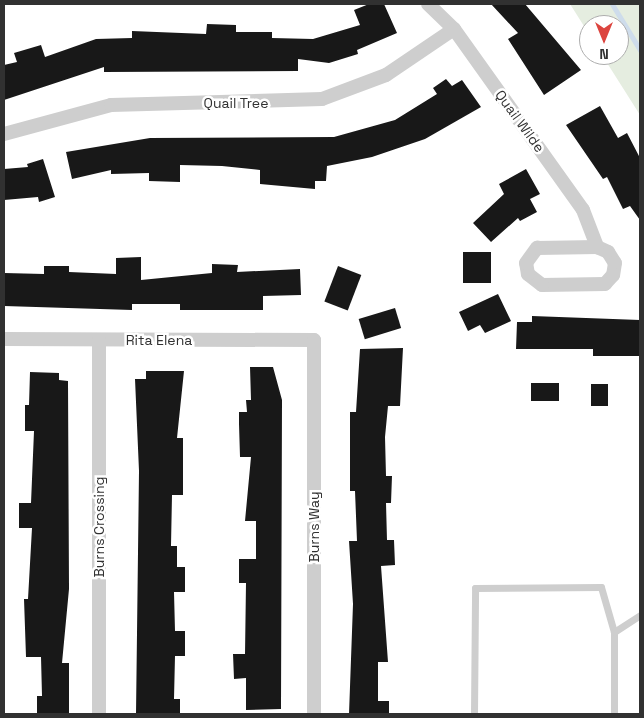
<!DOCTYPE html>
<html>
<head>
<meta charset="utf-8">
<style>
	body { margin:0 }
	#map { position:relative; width:644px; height:718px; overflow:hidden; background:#fff; font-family:"Space Grotesk",sans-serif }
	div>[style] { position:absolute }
	.green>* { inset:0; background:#e5ede0 }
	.stream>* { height:5px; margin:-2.5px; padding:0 2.5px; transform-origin:2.5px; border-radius:2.5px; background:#cedceb }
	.building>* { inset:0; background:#181818; transform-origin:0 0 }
	.lane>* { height:7px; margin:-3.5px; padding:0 3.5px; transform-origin:3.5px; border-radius:3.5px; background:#cecece }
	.street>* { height:14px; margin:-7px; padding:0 7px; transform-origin:7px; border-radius:7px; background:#cecece }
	span { translate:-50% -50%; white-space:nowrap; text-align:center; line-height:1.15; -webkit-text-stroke:5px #fff; paint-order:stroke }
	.street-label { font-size:14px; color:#313131 }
	.frame { position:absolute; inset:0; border:5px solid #313131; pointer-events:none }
	.north { position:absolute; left:579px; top:15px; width:50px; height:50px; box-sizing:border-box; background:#fff; border:1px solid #adadad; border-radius:50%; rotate:180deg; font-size:14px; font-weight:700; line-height:20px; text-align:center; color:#313131 }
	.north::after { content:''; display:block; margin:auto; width:18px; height:22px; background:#dc453f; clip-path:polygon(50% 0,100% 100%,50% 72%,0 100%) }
</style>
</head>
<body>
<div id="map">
	<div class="green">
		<div style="clip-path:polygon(570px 4px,640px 4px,640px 115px,602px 55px,619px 55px,619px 25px,589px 25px,589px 34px)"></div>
	</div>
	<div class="stream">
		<div style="left:612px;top:4px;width:54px;rotate:58.7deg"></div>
	</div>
	<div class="building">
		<div style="clip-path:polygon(369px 4px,384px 4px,397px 33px,357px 50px,358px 54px,329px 63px,298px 59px,298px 71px,104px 72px,104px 67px,4px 100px,4px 65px,17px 62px,14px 53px,41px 45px,45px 57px,96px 39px,132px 38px,132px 31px,206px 34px,207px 24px,236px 25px,236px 32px,272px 32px,272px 38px,313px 39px,360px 25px,354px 10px)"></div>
		<div style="clip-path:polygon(491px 4px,525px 4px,581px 70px,544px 95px,508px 39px,518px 33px)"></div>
		<div style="clip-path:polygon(446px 79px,452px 86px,462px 80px,481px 107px,425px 139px,372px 157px,327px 166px,326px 181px,315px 181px,315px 189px,260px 184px,260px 170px,222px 166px,180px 165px,180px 182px,149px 181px,149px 173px,111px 174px,111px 170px,72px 179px,66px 152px,150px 138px,334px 137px,395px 120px,437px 94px,433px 88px)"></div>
		<div style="clip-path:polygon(600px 106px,618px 138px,627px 133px,640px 158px,640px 220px,630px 206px,623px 209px,607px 177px,603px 179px,566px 125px)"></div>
		<div style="clip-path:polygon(43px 159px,55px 197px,39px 202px,38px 197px,4px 200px,4px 169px,28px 167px,27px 164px)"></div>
		<div style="clip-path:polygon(526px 169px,540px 194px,530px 199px,537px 212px,520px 221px,518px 218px,491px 242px,473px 223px,504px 194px,499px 184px)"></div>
		<div style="left:463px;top:252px;width:28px;height:31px"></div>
		<div style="clip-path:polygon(141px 257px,141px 280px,212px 273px,212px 264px,238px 265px,237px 272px,300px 269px,301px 295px,263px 296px,263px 310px,180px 310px,180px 304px,132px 304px,132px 310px,4px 306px,4px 273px,44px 274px,44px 266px,69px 266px,69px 272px,116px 274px,116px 258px)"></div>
		<div style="left:338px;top:266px;width:25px;height:38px;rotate:21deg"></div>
		<div style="clip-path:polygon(498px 294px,511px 321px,485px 333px,480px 325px,468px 331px,459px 312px)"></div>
		<div style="left:395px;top:308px;width:21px;height:38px;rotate:73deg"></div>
		<div style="clip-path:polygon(532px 316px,640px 320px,640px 356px,593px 356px,593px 349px,516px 349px,517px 322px,532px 322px)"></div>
		<div style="clip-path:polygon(403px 348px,400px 406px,388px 406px,385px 437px,386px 476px,392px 476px,391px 503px,386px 503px,387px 540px,394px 540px,395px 565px,381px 566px,388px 662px,378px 662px,378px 701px,389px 701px,389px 714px,349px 714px,353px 604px,349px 541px,357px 541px,355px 491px,350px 491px,350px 412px,356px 412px,360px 349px)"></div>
		<div style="clip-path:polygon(250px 367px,273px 367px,282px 400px,281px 709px,246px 710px,246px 678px,234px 679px,233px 654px,245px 654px,246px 583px,239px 583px,239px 559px,256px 559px,256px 521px,245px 521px,251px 457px,240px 457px,239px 424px,239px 412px,247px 412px,246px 400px,251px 400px)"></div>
		<div style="clip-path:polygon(146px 371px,184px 371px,177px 438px,183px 438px,183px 495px,172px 495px,171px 546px,177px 546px,177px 567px,185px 567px,185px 592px,174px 592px,175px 631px,185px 631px,185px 656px,175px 656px,174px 699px,180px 699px,180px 714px,136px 714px,139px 471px,135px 379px,146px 379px)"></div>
		<div style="clip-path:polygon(30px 372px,59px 373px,59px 380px,68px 381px,69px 589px,62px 663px,69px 663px,69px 713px,61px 714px,37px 714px,37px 696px,42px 696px,41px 657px,26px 657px,24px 599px,28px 599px,32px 528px,19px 528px,19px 503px,31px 503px,34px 431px,25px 431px,25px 405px,29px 405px)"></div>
		<div style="left:531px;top:383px;width:28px;height:18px"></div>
		<div style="left:591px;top:384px;width:17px;height:22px"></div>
	</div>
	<div class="lane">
		<div style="left:474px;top:714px;width:126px;rotate:-89.5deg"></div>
		<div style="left:475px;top:588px;width:126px;rotate:-0.5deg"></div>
		<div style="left:601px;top:587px;width:47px;rotate:73.9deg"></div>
		<div style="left:614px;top:714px;width:82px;rotate:-90deg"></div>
		<div style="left:614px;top:632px;width:31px;rotate:-33deg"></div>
	</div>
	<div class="street">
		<div style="left:428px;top:4px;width:36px;rotate:44deg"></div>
		<div style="left:454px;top:29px;width:222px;rotate:54.5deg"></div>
		<div style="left:583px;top:210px;width:40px;rotate:69deg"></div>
		<div style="left:4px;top:134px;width:111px;rotate:-15.2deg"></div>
		<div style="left:111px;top:105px;width:211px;rotate:-1.6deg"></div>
		<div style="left:322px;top:99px;width:68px;rotate:-20.6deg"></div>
		<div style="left:386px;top:75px;width:82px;rotate:-34.1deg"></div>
		<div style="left:597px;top:247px;width:12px;rotate:24deg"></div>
		<div style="left:608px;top:252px;width:13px;rotate:58deg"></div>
		<div style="left:615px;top:263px;width:12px;rotate:99deg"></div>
		<div style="left:613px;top:275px;width:12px;rotate:132deg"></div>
		<div style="left:605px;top:284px;width:63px;rotate:179.1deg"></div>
		<div style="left:542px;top:285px;width:18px;rotate:-142deg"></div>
		<div style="left:528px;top:274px;width:11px;rotate:-100deg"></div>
		<div style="left:526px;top:263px;width:19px;rotate:-54deg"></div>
		<div style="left:537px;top:248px;width:60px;rotate:-1deg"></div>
		<div style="left:4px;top:339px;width:310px;rotate:0.2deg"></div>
		<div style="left:314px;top:340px;width:374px;rotate:90deg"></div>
		<div style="left:99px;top:340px;width:374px;rotate:90deg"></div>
	</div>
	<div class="street-label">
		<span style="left:236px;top:103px">Quail Tree</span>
		<span style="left:520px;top:121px;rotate:54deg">Quail Wilde</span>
		<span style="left:159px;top:340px">Rita Elena</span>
		<span style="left:99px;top:527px;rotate:-90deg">Burns Crossing</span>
		<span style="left:314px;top:527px;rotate:-90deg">Burns Way</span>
	</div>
	<div class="frame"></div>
	<div class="north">N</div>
</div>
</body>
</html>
